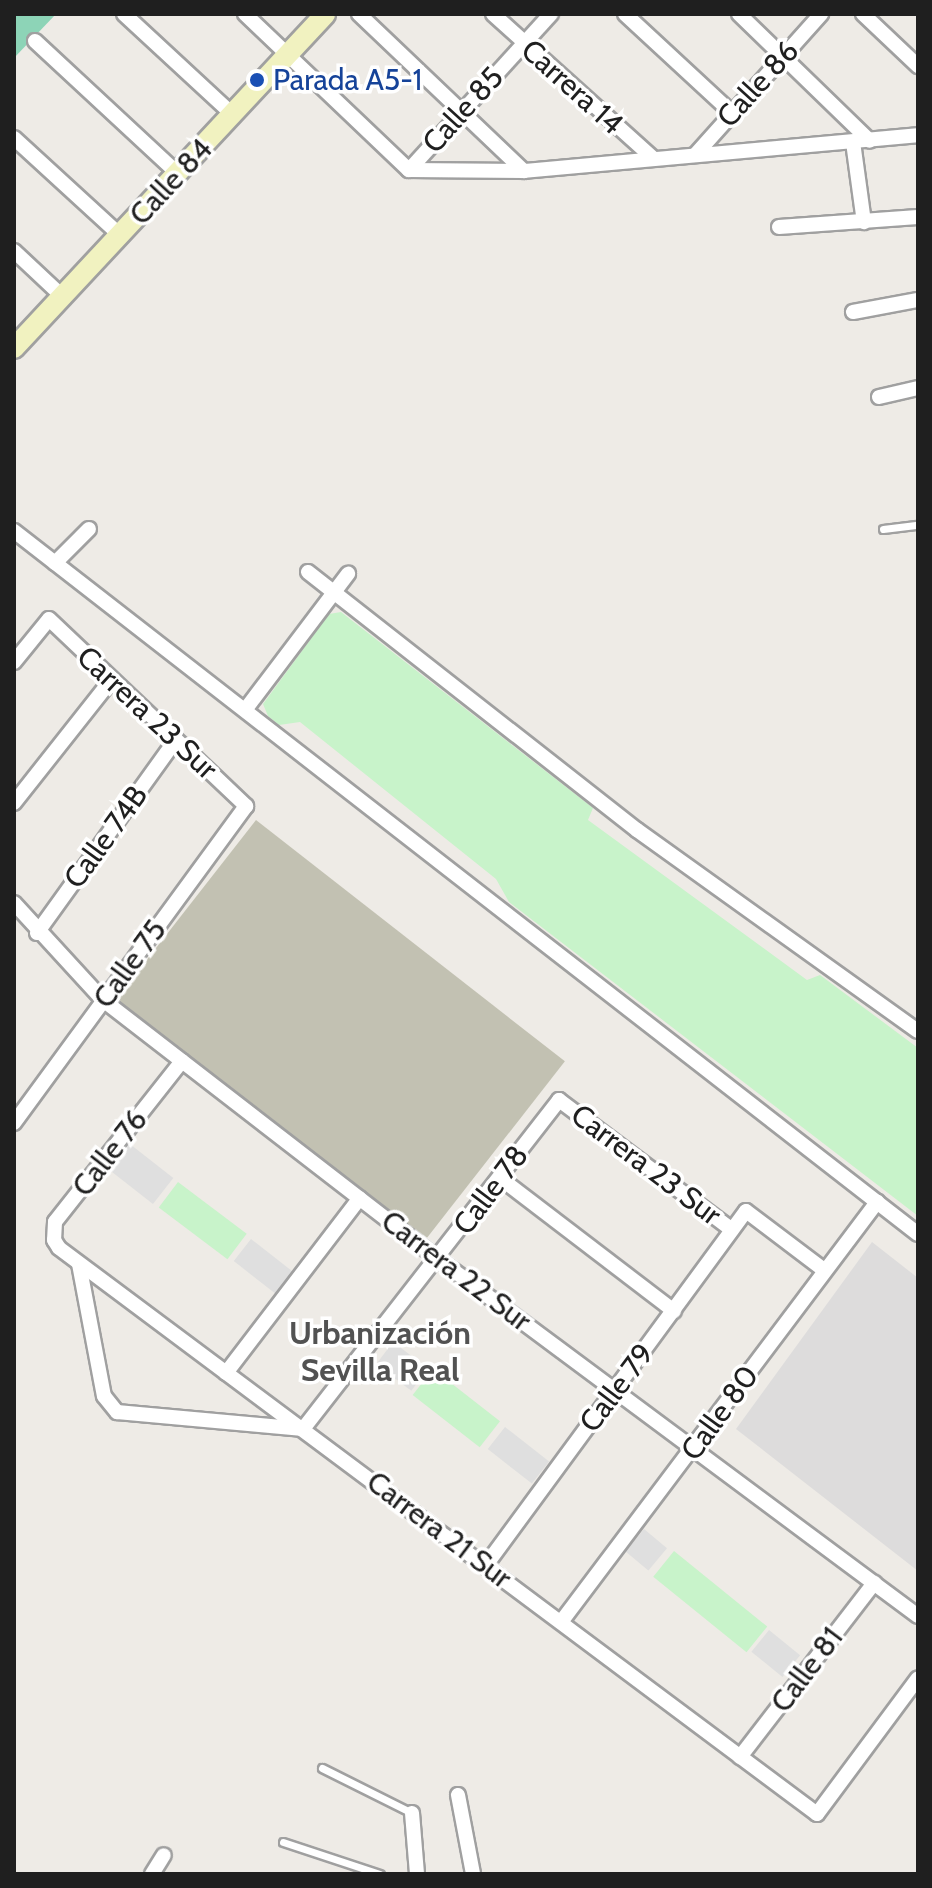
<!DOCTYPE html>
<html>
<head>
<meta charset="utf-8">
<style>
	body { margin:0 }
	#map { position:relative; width:932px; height:1888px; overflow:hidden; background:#eeebe6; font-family:Cabin,sans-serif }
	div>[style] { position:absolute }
	.residential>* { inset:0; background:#dddcdc }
	.construction>* { inset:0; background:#c2c1b2; transform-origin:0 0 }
	.park>* { inset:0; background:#c8f3ca; transform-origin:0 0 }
	.pitch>* { inset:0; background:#8dd4b7 }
	.parking>* { inset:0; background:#dfdfdf; transform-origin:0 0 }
	.roads { filter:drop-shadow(2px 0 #a0a0a0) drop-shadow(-2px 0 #a0a0a0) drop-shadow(0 2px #a0a0a0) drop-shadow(0 -2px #a0a0a0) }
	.lane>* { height:7px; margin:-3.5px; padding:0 3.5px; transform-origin:3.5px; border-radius:3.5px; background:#fff }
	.street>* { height:14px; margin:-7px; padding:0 7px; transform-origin:7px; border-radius:7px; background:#fff }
	.secondary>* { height:20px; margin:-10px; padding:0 10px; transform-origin:10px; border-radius:10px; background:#f1f2c0 }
	.dots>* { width:22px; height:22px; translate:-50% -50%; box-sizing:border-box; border:4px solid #fff; border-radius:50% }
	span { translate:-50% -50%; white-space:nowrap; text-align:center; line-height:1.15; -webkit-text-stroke:7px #fff; paint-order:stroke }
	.transit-label { font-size:30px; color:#164399 }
	.left { translate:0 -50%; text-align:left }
	.street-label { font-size:30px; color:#1f1f1f }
	.neighbourhood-label { font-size:32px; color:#525252; font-weight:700 }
	.frame { position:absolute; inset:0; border:16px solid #1f1f1f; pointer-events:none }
</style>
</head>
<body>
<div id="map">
	<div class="residential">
		<div style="clip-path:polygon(872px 1242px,918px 1278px,918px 1571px,736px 1429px)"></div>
	</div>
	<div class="construction">
		<div style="left:256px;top:820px;width:392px;height:228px;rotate:38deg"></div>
	</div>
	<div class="park">
		<div style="clip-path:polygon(341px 612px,593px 808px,588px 820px,807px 980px,820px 975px,918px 1048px,918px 1216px,509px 902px,496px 879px,300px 722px,279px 725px,268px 716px,263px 704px,329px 614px)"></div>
		<div style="left:178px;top:1182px;width:86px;height:32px;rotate:37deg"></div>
		<div style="left:433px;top:1369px;width:85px;height:33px;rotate:38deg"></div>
		<div style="left:674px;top:1551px;width:120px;height:33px;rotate:39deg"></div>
	</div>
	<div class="pitch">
		<div style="clip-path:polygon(14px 14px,56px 14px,14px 58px)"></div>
	</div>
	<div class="parking">
		<div style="left:126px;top:1141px;width:60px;height:33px;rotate:38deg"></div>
		<div style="left:251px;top:1239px;width:56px;height:28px;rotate:38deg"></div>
		<div style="left:393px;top:1342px;width:44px;height:28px;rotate:37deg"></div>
		<div style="left:505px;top:1427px;width:56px;height:28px;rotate:38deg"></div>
		<div style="left:644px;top:1529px;width:30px;height:29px;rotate:40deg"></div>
		<div style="left:769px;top:1630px;width:40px;height:28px;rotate:39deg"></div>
	</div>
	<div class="roads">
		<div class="lane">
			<div style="left:883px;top:529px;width:35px;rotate:-7deg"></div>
			<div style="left:322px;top:1768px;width:101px;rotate:26.6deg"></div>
			<div style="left:283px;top:1842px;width:102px;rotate:18.3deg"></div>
		</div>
		<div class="street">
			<div style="left:124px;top:14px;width:149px;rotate:42.8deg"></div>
			<div style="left:245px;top:14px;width:226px;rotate:43.6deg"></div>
			<div style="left:359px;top:14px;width:228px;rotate:43.6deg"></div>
			<div style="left:493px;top:14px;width:215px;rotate:42deg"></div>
			<div style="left:625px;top:14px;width:146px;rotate:42.8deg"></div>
			<div style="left:739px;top:14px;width:182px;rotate:44.1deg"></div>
			<div style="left:863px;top:14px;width:76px;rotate:43.4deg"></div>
			<div style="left:35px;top:41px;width:195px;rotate:42.9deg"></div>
			<div style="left:14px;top:138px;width:144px;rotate:42.5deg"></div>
			<div style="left:853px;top:142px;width:81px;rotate:82.2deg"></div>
			<div style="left:696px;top:154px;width:188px;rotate:-48.2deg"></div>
			<div style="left:409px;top:170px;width:115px;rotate:0.5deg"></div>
			<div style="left:524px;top:171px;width:396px;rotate:-5.2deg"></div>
			<div style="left:409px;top:170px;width:211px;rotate:-47.7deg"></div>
			<div style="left:779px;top:227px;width:139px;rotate:-4.1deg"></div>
			<div style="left:14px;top:251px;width:66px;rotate:43.2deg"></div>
			<div style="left:853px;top:312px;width:66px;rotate:-10.5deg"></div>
			<div style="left:879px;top:397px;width:40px;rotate:-13deg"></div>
			<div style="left:14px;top:531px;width:1145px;rotate:37.87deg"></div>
			<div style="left:55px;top:563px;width:48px;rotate:-45deg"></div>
			<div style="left:308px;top:572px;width:418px;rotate:38.1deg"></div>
			<div style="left:637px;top:830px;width:345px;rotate:35.6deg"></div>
			<div style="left:14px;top:662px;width:55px;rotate:-50.9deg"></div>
			<div style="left:49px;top:619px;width:272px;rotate:43.5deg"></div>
			<div style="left:246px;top:806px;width:393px;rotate:126.2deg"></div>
			<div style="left:245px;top:710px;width:171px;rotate:-52.9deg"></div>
			<div style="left:14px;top:803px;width:157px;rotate:-51.7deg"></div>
			<div style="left:14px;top:903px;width:132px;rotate:47.5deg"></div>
			<div style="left:103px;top:1000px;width:423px;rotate:37.7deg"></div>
			<div style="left:438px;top:1259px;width:598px;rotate:36.64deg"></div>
			<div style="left:37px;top:933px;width:236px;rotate:-54.3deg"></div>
			<div style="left:182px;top:1061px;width:205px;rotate:128.3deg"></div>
			<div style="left:55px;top:1222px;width:18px;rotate:93deg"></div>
			<div style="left:54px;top:1240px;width:9px;rotate:58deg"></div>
			<div style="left:59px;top:1248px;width:946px;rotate:36.75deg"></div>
			<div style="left:817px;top:1814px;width:169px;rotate:-53.4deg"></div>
			<div style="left:500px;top:1178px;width:219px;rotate:37.4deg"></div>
			<div style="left:79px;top:1264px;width:134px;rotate:79.3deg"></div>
			<div style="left:104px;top:1396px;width:21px;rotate:51deg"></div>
			<div style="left:117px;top:1412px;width:187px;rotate:5.2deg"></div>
			<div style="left:303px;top:1429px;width:417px;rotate:-52.1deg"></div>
			<div style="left:559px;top:1100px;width:216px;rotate:36.9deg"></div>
			<div style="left:226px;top:1373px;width:220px;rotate:-52.6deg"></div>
			<div style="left:486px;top:1565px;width:439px;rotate:-53.7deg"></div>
			<div style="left:746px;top:1211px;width:98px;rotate:37.1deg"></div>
			<div style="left:561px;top:1622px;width:526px;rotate:-53.04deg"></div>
			<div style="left:740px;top:1757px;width:220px;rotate:-52.4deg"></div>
			<div style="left:458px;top:1795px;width:80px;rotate:79.2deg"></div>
			<div style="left:412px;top:1813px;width:61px;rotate:85.3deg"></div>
			<div style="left:152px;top:1874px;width:22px;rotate:-58deg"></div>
		</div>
		<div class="secondary">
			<div style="left:14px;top:348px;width:456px;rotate:-47deg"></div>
		</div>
	</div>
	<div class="dots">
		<div style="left:257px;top:80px;background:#1a4fb4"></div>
	</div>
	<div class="transit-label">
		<span class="left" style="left:273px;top:80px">Parada A5-1</span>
	</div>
	<div class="street-label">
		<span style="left:758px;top:84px;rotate:-48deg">Calle 86</span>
		<span style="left:572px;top:87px;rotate:42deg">Carrera 14</span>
		<span style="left:463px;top:110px;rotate:-48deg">Calle 85</span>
		<span style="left:171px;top:182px;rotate:-47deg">Calle 84</span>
		<span style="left:147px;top:713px;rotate:43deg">Carrera 23 Sur</span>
		<span style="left:106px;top:837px;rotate:-54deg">Calle 74B</span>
		<span style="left:130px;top:964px;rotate:-54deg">Calle 75</span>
		<span style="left:110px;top:1153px;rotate:-52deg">Calle 76</span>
		<span style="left:646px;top:1165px;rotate:37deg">Carrera 23 Sur</span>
		<span style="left:491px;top:1190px;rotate:-53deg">Calle 78</span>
		<span style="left:456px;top:1271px;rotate:37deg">Carrera 22 Sur</span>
		<span style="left:617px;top:1388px;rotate:-53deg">Calle 79</span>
		<span style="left:720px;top:1413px;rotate:-54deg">Calle 80</span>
		<span style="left:439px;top:1530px;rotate:37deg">Carrera 21 Sur</span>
		<span style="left:807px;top:1670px;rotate:-53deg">Calle 81</span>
	</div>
	<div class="neighbourhood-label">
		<span style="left:380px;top:1352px">Urbanización<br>Sevilla Real</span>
	</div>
	<div class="frame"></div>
</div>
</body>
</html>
